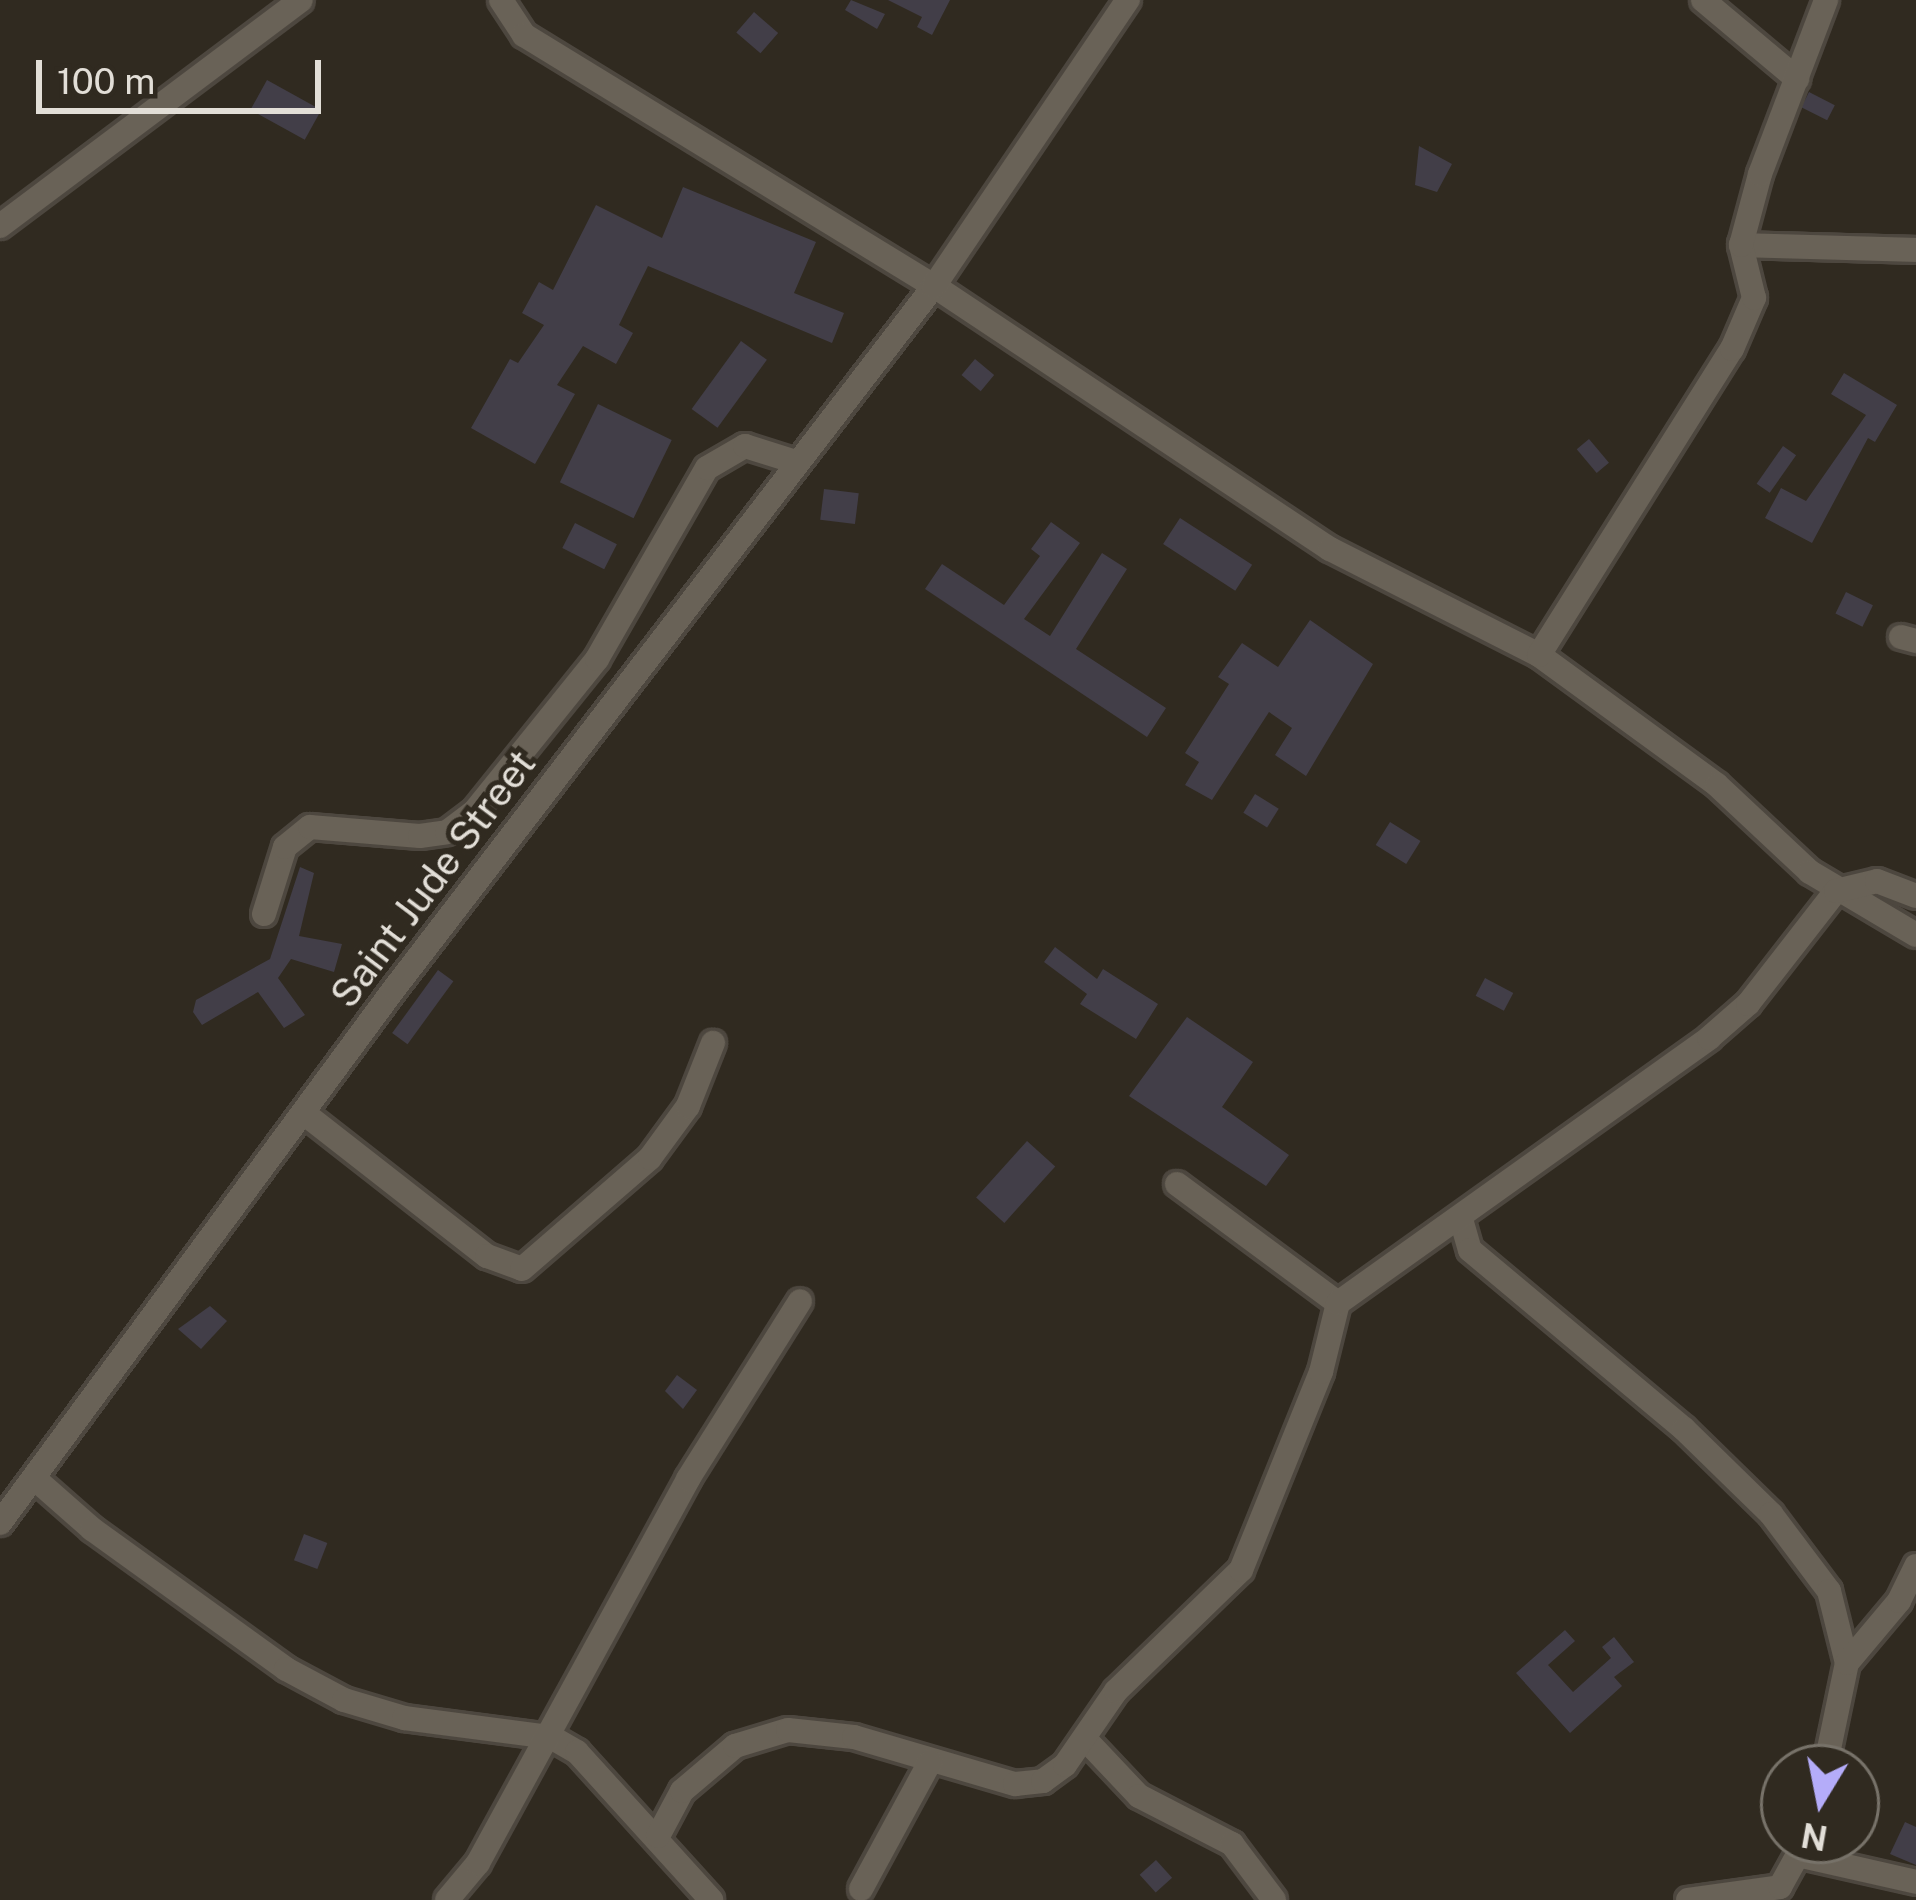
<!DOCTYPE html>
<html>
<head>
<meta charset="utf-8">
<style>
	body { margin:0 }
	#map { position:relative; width:1916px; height:1900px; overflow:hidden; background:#302a20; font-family:"Public Sans",sans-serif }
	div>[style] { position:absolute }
	.building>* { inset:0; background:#423e48; transform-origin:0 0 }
	.roads { filter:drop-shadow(3px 0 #4d473f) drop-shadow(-3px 0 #4d473f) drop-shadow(0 3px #4d473f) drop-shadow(0 -3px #4d473f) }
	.minor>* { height:24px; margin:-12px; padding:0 12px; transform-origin:12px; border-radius:12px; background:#696257 }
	span { translate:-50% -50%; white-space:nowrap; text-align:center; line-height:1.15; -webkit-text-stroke:10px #302a20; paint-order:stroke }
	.street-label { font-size:39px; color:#e2ded7 }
	.north { position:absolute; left:1760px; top:1744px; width:120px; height:120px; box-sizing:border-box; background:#302a20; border:3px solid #777269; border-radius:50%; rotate:190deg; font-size:33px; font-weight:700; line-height:48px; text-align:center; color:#e2ded7 }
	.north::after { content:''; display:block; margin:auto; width:42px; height:54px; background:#b4acf9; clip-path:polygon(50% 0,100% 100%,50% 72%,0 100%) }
	.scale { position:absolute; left:36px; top:60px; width:285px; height:54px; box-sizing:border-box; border:6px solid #e2ded7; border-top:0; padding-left:15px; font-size:36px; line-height:42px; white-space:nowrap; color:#e2ded7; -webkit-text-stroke:9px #302a20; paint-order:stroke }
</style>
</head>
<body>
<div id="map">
	<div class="building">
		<div style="clip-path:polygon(851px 0,885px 14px,877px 29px,845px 10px)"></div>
		<div style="clip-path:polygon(888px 0,950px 0,932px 35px,917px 27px,922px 17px)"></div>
		<div style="left:754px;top:12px;width:32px;height:27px;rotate:41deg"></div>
		<div style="left:267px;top:80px;width:62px;height:34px;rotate:29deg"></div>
		<div style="left:1809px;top:92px;width:29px;height:17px;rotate:27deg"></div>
		<div style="clip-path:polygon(1419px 146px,1452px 164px,1437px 192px,1415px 185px)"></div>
		<div style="clip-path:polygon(683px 187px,816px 242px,794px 293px,844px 313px,832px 343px,648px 266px,619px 325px,633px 333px,616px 364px,583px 346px,557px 385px,575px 394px,535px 464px,471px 428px,510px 359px,518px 363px,544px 325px,522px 313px,539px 282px,553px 290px,596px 205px,662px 238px)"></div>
		<div style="left:741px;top:341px;width:32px;height:84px;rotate:36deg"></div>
		<div style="left:975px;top:359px;width:25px;height:21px;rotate:40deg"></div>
		<div style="clip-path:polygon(1844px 373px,1897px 405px,1875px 442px,1868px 438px,1812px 543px,1765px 518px,1781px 488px,1806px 501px,1866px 415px,1831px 394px)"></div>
		<div style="left:598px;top:404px;width:82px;height:87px;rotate:26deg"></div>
		<div style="left:1589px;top:439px;width:31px;height:16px;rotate:50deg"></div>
		<div style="left:1783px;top:446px;width:16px;height:46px;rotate:35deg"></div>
		<div style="left:824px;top:489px;width:35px;height:31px;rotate:7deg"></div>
		<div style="left:1180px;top:518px;width:86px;height:31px;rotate:33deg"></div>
		<div style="clip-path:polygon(1051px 522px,1080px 543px,1024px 619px,1050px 636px,1102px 553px,1127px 569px,1076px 649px,1166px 708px,1147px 737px,925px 589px,942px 564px,1004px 605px,1040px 556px,1031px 549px)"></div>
		<div style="left:575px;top:523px;width:47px;height:28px;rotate:27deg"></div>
		<div style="left:1846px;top:592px;width:30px;height:24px;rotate:26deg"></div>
		<div style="clip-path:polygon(1310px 620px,1373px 664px,1306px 776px,1275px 755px,1292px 728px,1269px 712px,1212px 800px,1185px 785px,1199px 762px,1185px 753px,1229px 684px,1218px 677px,1242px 643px,1278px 667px)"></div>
		<div style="left:1255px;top:794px;width:28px;height:22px;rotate:32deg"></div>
		<div style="left:1390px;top:822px;width:36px;height:27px;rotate:32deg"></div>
		<div style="clip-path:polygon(300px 867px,314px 873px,299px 936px,342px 944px,334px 972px,291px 959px,278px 978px,305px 1015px,284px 1028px,258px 992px,202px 1025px,193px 1012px,196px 1000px,270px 959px)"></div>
		<div style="clip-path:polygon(1055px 947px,1097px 979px,1103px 969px,1158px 1004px,1136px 1039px,1080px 1004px,1087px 994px,1044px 962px)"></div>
		<div style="left:438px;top:970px;width:19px;height:78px;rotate:36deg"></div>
		<div style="left:1485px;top:978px;width:32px;height:20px;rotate:28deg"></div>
		<div style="clip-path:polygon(1187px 1017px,1253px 1062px,1222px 1107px,1289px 1155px,1266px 1186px,1129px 1096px)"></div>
		<div style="left:1027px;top:1141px;width:38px;height:76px;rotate:42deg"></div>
		<div style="clip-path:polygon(210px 1306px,227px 1321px,201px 1349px,178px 1329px)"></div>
		<div style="clip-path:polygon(677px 1375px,697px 1390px,683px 1409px,665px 1391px)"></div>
		<div style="left:304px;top:1534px;width:25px;height:28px;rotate:21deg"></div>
		<div style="clip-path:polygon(1565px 1630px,1575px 1641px,1548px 1665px,1573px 1692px,1611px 1658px,1602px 1647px,1614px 1637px,1634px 1662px,1614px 1677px,1622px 1686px,1570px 1733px,1516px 1673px)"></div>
		<div style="clip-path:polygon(1905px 1822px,1916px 1827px,1916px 1865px,1890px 1854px)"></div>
		<div style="left:1156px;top:1860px;width:24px;height:22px;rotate:48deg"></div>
	</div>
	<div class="roads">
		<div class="minor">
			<div style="left:501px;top:0;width:42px;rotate:56.7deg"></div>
			<div style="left:524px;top:35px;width:481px;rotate:31.5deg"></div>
			<div style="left:934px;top:286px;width:475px;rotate:33.6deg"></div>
			<div style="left:1330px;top:549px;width:234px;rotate:26.9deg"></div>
			<div style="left:1539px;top:655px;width:220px;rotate:36.1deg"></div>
			<div style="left:1717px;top:785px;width:127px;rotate:43.1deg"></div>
			<div style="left:1810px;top:872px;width:123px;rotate:30.7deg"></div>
			<div style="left:1703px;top:0;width:123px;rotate:40deg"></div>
			<div style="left:0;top:226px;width:376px;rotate:-36.9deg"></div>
			<div style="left:1741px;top:245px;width:175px;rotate:1.6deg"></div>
			<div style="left:1901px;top:637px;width:16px;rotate:15deg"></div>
			<div style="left:1539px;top:655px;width:362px;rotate:-57.8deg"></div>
			<div style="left:1732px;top:349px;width:56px;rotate:-66.7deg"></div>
			<div style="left:1754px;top:298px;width:55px;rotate:-103.8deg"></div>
			<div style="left:1741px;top:245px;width:73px;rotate:-75deg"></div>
			<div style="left:1760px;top:174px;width:186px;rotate:-69.2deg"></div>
			<div style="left:264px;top:914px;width:70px;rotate:-72.6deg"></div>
			<div style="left:285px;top:847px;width:32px;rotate:-39deg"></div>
			<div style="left:310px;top:827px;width:110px;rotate:4.7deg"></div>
			<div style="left:420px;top:836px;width:27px;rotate:-8deg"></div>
			<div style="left:447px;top:832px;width:34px;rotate:-37deg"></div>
			<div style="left:474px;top:812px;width:196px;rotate:-51.2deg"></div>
			<div style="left:597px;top:659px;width:220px;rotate:-60.1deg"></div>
			<div style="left:707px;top:468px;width:44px;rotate:-30.1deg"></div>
			<div style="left:745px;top:446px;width:53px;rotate:17.4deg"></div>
			<div style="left:305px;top:1114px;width:231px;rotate:38deg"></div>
			<div style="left:487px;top:1256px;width:37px;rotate:20deg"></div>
			<div style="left:522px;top:1269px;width:169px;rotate:-40.9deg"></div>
			<div style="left:650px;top:1158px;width:64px;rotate:-53.8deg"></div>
			<div style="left:688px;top:1106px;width:68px;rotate:-68.4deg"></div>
			<div style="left:1177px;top:1184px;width:200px;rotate:36.5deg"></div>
			<div style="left:1461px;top:1219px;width:32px;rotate:74deg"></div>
			<div style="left:1470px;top:1250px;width:279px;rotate:39.9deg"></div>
			<div style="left:1684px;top:1429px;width:122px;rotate:44.3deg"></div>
			<div style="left:1771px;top:1514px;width:96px;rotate:53deg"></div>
			<div style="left:1829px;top:1591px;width:74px;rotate:76deg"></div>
			<div style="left:34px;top:1478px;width:77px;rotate:41.3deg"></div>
			<div style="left:92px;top:1529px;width:239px;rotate:35.8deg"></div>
			<div style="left:286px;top:1669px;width:66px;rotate:28.1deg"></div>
			<div style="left:344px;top:1700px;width:63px;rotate:16.7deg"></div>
			<div style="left:404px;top:1718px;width:148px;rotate:7.4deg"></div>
			<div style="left:551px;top:1737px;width:30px;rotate:30deg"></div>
			<div style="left:577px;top:1752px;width:200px;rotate:47.8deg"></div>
			<div style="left:0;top:1523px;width:664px;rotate:-53.58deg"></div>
			<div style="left:394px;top:989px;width:886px;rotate:-52.47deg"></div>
			<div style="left:934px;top:286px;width:346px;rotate:-55.9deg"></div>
			<div style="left:1086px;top:1740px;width:77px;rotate:46.6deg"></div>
			<div style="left:1139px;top:1796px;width:105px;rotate:27.3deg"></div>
			<div style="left:1232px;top:1844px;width:70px;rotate:53.1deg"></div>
			<div style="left:1825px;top:1768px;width:107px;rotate:-78.2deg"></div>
			<div style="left:1847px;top:1663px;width:81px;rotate:-50deg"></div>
			<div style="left:1899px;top:1601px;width:39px;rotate:-64deg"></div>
			<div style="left:658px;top:1836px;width:51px;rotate:-61.9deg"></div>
			<div style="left:682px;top:1791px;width:70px;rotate:-40.3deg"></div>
			<div style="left:735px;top:1746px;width:55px;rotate:-16.8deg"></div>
			<div style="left:788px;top:1730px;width:66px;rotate:6.1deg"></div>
			<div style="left:854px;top:1737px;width:168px;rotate:16.3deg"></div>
			<div style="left:1015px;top:1784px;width:28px;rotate:-6deg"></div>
			<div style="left:1043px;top:1781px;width:27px;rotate:-36deg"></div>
			<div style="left:1065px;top:1765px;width:90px;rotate:-55.4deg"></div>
			<div style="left:1116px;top:1691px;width:174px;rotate:-44.1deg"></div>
			<div style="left:1241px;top:1570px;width:214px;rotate:-68deg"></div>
			<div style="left:1321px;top:1372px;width:71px;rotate:-76.2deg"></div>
			<div style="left:1338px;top:1303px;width:456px;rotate:-35.5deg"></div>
			<div style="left:1709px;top:1038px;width:52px;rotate:-41.1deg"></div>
			<div style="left:1748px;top:1004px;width:143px;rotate:-52.1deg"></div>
			<div style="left:1836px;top:891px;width:42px;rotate:-13.7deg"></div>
			<div style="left:1877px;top:881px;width:42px;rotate:21deg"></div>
			<div style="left:1802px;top:1856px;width:117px;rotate:12.8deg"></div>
			<div style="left:861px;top:1889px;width:145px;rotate:-61.5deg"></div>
			<div style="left:447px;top:1900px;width:48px;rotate:-50deg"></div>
			<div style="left:478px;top:1863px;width:438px;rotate:-61.3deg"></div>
			<div style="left:688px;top:1479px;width:210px;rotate:-57.8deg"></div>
			<div style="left:1688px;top:1900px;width:93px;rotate:-8deg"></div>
			<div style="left:1780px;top:1887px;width:54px;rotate:-61deg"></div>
		</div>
	</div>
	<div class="street-label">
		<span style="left:433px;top:879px;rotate:-53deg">Saint Jude Street</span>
	</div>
	<div class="north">N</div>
	<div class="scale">100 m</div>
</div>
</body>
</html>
